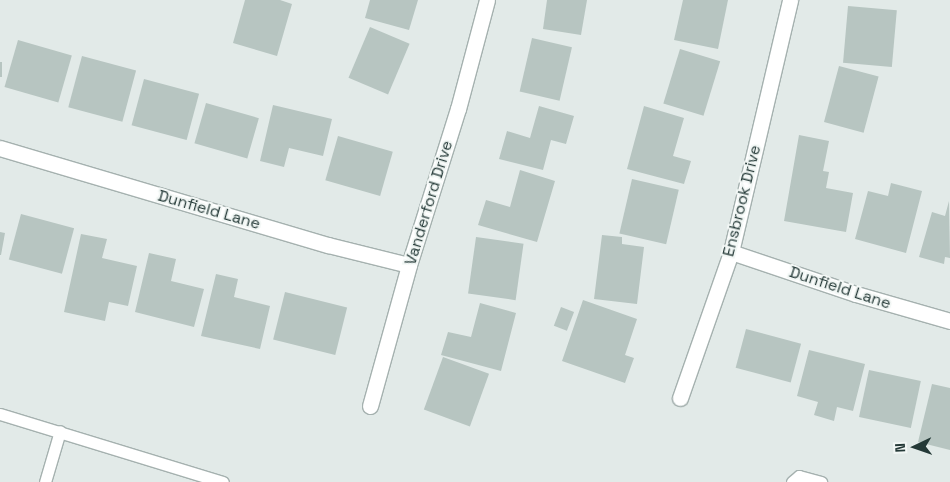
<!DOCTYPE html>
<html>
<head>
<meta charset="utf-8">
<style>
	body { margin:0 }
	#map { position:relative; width:950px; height:482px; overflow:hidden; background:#e2eae8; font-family:"Space Grotesk",sans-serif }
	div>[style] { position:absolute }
	.building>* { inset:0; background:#b7c5c1; transform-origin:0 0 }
	.roads { filter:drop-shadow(1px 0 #a5b1af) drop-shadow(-1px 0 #a5b1af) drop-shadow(0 1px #a5b1af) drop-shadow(0 -1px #a5b1af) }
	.service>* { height:11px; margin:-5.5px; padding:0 5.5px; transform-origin:5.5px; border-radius:5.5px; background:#fff }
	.minor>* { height:15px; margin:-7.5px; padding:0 7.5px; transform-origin:7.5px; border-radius:7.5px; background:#fff }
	span { translate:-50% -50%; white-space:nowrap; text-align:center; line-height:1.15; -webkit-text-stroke:4px #f2f7f5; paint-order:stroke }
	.street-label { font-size:16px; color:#243937 }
	.north { position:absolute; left:890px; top:422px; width:50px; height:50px; -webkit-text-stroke:4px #f2f7f5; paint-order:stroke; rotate:267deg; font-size:14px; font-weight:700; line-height:20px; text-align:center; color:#243937 }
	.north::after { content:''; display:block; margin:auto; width:18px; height:22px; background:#243937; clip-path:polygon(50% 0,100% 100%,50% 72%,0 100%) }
</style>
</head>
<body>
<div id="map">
	<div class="building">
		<div style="clip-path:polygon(245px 0,280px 0,292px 4px,277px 56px,233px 43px)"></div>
		<div style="clip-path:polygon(370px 0,418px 0,409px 30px,365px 18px)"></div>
		<div style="clip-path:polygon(547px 0,587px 0,581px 35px,543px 29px)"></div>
		<div style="clip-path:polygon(683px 0,728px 0,718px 49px,674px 40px)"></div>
		<div style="left:848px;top:6px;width:49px;height:57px;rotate:5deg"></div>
		<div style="left:370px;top:27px;width:43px;height:55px;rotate:23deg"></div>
		<div style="left:532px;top:38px;width:41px;height:55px;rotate:13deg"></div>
		<div style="left:18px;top:40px;width:56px;height:49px;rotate:16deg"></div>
		<div style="left:680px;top:49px;width:42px;height:57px;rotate:17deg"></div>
		<div style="left:82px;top:56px;width:56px;height:53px;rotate:15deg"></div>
		<div style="left:0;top:62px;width:2px;height:15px"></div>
		<div style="left:839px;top:66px;width:41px;height:58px;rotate:15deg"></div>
		<div style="left:144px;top:79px;width:57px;height:48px;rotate:15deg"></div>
		<div style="left:206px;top:103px;width:55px;height:42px;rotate:16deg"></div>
		<div style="clip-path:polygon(273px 105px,332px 119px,323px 156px,289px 148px,284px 167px,260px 161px)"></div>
		<div style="clip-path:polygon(539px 106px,574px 116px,566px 144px,551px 140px,543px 170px,499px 159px,507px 131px,530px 138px)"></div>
		<div style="clip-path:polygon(644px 106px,684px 118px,673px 156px,691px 161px,684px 184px,627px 169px)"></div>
		<div style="clip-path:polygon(799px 135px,829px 141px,823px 171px,829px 172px,826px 188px,853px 193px,846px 232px,784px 221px)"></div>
		<div style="left:338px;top:136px;width:57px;height:46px;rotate:16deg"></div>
		<div style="clip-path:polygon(520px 170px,555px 181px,537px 242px,478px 225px,486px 200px,510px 207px)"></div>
		<div style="left:632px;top:179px;width:48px;height:56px;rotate:13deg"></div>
		<div style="clip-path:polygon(891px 183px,922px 191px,906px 253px,855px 239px,868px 191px,888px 196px)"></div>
		<div style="clip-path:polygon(949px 201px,950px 258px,945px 257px,944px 264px,919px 257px,932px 212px,945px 216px)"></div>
		<div style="left:21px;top:214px;width:55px;height:47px;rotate:15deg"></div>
		<div style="clip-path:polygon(0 232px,5px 233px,1px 255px,0 255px)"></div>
		<div style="clip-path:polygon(81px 234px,107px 239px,102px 258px,137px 266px,128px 306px,109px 302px,105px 321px,64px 312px)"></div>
		<div style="clip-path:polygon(602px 235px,622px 237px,622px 244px,644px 247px,637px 304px,594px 299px)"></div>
		<div style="left:476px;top:237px;width:48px;height:57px;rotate:8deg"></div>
		<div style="clip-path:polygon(149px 253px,176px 259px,171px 281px,204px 289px,194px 327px,135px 312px)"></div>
		<div style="clip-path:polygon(216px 274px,238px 279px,234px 297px,270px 306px,260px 349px,201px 336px)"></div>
		<div style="left:285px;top:292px;width:64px;height:49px;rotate:14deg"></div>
		<div style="clip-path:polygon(583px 300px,637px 319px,625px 355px,634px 358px,625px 383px,562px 361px)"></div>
		<div style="clip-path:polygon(480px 303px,516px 313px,501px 371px,441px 355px,448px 332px,471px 337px)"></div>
		<div style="left:561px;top:307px;width:14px;height:20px;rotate:21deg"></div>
		<div style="left:746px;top:329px;width:57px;height:40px;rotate:15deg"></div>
		<div style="clip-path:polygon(809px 350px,865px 364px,853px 411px,837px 407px,834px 421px,814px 415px,818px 402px,797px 396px)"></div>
		<div style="left:443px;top:357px;width:49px;height:56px;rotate:20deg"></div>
		<div style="left:869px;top:370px;width:53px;height:48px;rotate:12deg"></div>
		<div style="clip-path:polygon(932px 384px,950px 388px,950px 450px,918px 442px)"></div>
	</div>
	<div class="roads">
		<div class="service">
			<div style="left:0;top:414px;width:233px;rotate:17deg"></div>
			<div style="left:45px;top:482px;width:53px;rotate:-73.6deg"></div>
			<div style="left:792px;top:482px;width:9px;rotate:-41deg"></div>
			<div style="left:799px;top:476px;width:23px;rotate:15deg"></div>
		</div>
		<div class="minor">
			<div style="left:0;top:148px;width:342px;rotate:16.5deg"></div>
			<div style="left:328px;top:245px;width:83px;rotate:13.9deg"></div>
			<div style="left:731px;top:252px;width:132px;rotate:18.6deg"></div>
			<div style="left:856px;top:294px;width:98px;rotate:16deg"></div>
			<div style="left:680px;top:398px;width:155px;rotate:-70.7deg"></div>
			<div style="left:731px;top:252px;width:259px;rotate:-76.8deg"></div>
			<div style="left:370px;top:406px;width:146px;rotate:-74.5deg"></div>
			<div style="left:409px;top:265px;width:164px;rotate:-72.6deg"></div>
			<div style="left:458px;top:109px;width:113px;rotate:-75.1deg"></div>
		</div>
	</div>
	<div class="street-label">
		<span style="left:742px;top:201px;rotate:-76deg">Ensbrook Drive</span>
		<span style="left:429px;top:203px;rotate:-73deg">Vanderford Drive</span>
		<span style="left:209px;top:210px;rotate:16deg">Dunfield Lane</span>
		<span style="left:840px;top:288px;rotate:18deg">Dunfield Lane</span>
	</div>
	<div class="north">N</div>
</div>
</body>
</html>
